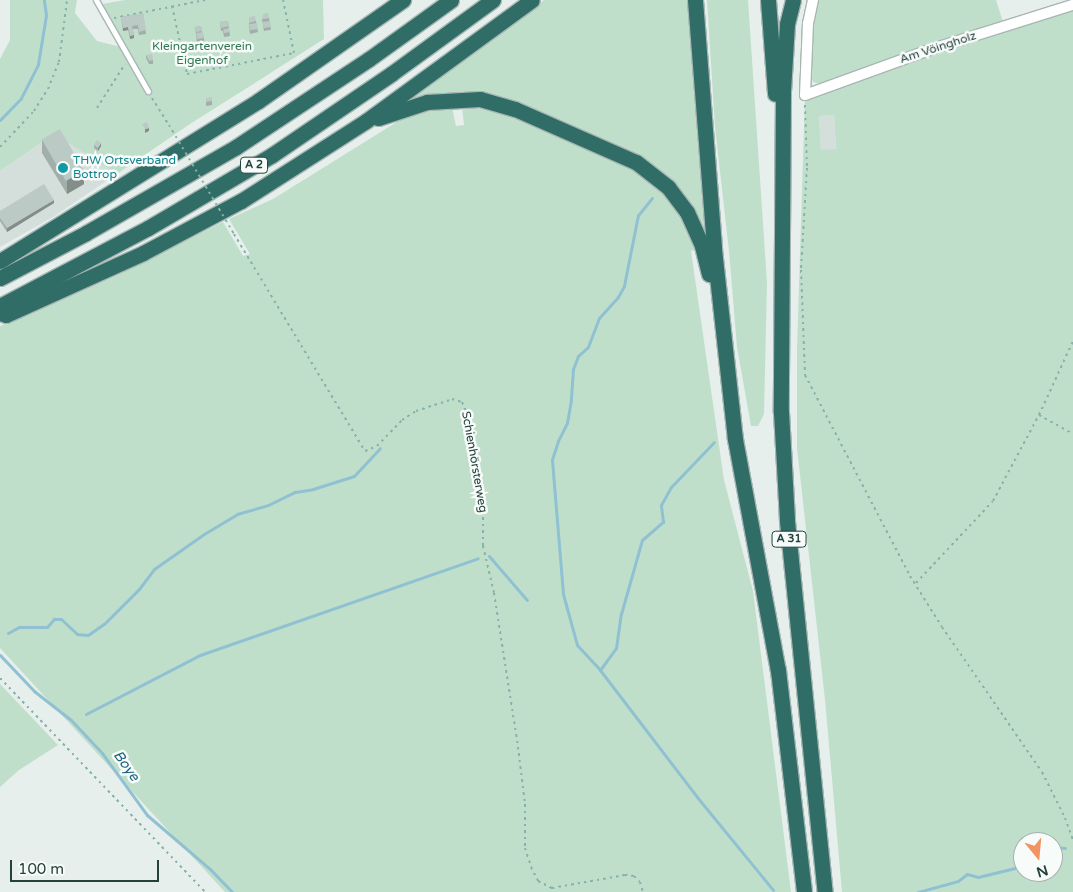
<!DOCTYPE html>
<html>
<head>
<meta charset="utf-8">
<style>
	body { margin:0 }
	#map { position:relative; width:1073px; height:892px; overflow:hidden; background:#e6efec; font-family:"Varela Round",sans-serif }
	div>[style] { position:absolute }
	.built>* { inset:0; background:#d4dfdb; transform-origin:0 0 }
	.green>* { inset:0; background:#c0dfcb }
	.stream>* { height:3px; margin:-1.5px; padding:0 1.5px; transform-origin:1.5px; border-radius:1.5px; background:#90c1d2 }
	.path>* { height:2px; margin-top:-1px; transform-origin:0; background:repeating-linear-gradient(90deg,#87b2a9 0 2.5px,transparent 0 6.5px) }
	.roads { filter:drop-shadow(1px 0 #a8b7b4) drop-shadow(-1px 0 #a8b7b4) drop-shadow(0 1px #a8b7b4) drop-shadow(0 -1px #a8b7b4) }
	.lane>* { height:5px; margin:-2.5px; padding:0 2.5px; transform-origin:2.5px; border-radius:2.5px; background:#fff }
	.street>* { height:10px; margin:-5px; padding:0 5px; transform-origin:5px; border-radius:5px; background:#fff }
	.highway>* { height:15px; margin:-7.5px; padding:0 7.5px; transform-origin:7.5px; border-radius:7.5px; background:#306d67 }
	.path-bridge>* { height:2px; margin-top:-1px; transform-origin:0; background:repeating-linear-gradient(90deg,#87b2a9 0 2.5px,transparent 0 6.5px) }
	.wall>* { inset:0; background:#a1aea9; transform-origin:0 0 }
	.shaded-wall>* { inset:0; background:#838d8a }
	.building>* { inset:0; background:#bbcac5; transform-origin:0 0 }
	.dots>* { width:14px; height:14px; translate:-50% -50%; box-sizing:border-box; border:2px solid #f7fbf9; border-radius:50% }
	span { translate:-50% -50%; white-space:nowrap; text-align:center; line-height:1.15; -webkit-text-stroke:5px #f7fbf9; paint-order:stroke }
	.shield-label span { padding:1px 4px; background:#f7fbf9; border:1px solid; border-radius:4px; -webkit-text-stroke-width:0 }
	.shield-label { font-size:11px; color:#25413c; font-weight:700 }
	.park-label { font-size:12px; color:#2f7852 }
	.street-label { font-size:12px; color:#25413c }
	.culture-label { font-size:12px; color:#0d838f }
	.left { translate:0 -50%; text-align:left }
	.water-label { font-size:14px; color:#1e647e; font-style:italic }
	.north { position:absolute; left:1013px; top:832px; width:50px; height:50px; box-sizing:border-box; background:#f7fbf9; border:1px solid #a3b1ad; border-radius:50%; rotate:163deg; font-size:14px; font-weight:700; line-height:20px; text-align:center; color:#25413c }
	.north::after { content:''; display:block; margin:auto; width:18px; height:22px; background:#f19362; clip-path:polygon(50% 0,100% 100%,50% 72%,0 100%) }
	.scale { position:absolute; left:10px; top:860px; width:149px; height:22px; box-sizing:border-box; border:2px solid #25413c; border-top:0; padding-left:6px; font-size:15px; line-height:18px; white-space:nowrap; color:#25413c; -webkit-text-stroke:4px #f7fbf9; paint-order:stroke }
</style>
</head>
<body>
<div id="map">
	<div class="built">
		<div style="left:834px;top:115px;width:35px;height:15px;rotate:87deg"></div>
		<div style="clip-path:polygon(54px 134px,117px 174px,53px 217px,0 247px,0 171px)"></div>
	</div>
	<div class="green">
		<div style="clip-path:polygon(10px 0,77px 0,75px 13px,97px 41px,117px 46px,124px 43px,102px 4px,125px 0,323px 0,324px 39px,190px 124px,117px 174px,54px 134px,0 171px,0 59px,10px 40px)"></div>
		<div style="clip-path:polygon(544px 0,688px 0,706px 233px,704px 234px,685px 195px,674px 185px,624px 150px,522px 104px,486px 94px,462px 92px,414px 98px)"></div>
		<div style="clip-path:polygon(707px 0,748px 0,767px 283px,764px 414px,758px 426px,751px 426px,737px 347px,729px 251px,715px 127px)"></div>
		<div style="clip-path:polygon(817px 0,996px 0,1003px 22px,820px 84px,813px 82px,810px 74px,811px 32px)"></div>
		<div style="clip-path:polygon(evenodd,1073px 5px,1073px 892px,842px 892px,825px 700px,797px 448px,797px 350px,805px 95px,1073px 5px,834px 115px,836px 149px,821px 150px,819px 116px,834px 115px,1073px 5px,1023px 842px,1053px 842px,1053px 872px,1023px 872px,1023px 842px)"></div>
		<div style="clip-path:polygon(452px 107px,456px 126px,464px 125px,462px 107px,482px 109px,522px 119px,629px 165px,661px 187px,678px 207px,697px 249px,691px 251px,724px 480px,753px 591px,791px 892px,225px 892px,0 648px,0 326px,118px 275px,223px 222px,243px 256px,250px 254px,229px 219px,273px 199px,400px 120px,434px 109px)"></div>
		<div style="clip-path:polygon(0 684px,58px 745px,19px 770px,0 787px)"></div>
	</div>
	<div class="stream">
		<div style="left:0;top:120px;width:30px;rotate:-46deg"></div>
		<div style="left:21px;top:98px;width:38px;rotate:-63deg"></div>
		<div style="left:38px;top:64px;width:50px;rotate:-80.7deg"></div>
		<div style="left:46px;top:15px;width:15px;rotate:-98deg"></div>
		<div style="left:652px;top:198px;width:22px;rotate:129deg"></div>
		<div style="left:638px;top:215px;width:72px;rotate:101.2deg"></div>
		<div style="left:624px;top:286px;width:13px;rotate:119deg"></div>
		<div style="left:618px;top:297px;width:28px;rotate:132deg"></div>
		<div style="left:599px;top:318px;width:31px;rotate:111deg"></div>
		<div style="left:588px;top:347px;width:13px;rotate:138deg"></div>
		<div style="left:578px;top:356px;width:14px;rotate:111deg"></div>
		<div style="left:573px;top:369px;width:31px;rotate:94deg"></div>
		<div style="left:571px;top:400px;width:23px;rotate:100deg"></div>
		<div style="left:567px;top:423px;width:20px;rotate:117deg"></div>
		<div style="left:558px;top:441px;width:20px;rotate:108deg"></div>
		<div style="left:552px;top:460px;width:134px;rotate:85.3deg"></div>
		<div style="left:563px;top:594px;width:53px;rotate:74.6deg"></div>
		<div style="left:577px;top:645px;width:34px;rotate:47deg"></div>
		<div style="left:600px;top:670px;width:160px;rotate:52.6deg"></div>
		<div style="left:697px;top:797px;width:120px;rotate:50.7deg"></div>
		<div style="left:489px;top:556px;width:58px;rotate:49.2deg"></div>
		<div style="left:8px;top:633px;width:13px;rotate:-29deg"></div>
		<div style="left:19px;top:627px;width:28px"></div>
		<div style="left:47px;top:627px;width:11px;rotate:-49deg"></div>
		<div style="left:54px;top:619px;width:7px"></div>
		<div style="left:61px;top:619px;width:22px;rotate:43deg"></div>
		<div style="left:77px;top:634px;width:11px;rotate:5deg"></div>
		<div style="left:88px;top:635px;width:19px;rotate:-35deg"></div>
		<div style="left:104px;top:624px;width:49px;rotate:-45deg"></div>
		<div style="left:139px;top:589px;width:25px;rotate:-53deg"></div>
		<div style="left:154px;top:569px;width:61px;rotate:-35deg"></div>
		<div style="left:204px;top:534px;width:39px;rotate:-31deg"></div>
		<div style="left:237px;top:514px;width:32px;rotate:-16deg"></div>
		<div style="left:268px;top:505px;width:30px;rotate:-26deg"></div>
		<div style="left:295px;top:492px;width:18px;rotate:-9deg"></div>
		<div style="left:313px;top:489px;width:43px;rotate:-17.6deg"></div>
		<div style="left:354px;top:476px;width:38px;rotate:-47deg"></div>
		<div style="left:0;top:655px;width:50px;rotate:46.6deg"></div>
		<div style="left:34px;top:691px;width:47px;rotate:38.1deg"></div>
		<div style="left:71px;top:720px;width:45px;rotate:46.8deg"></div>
		<div style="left:102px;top:753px;width:77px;rotate:54deg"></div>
		<div style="left:147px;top:815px;width:83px;rotate:40.6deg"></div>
		<div style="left:210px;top:869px;width:32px;rotate:46deg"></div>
		<div style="left:600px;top:670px;width:27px;rotate:-54deg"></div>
		<div style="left:616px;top:648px;width:34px;rotate:-82deg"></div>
		<div style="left:621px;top:614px;width:77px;rotate:-74.2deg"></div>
		<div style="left:642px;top:540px;width:28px;rotate:-41deg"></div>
		<div style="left:663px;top:522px;width:17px;rotate:-97deg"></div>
		<div style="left:661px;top:505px;width:21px;rotate:-61deg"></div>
		<div style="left:671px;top:487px;width:62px;rotate:-46.3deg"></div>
		<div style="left:86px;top:714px;width:128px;rotate:-27.4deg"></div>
		<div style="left:200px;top:655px;width:294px;rotate:-19.2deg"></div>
		<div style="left:1053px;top:847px;width:12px;rotate:5deg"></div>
		<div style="left:918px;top:892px;width:41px;rotate:-15.4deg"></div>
		<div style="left:958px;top:881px;width:11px;rotate:-38deg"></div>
		<div style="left:967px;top:874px;width:11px;rotate:15deg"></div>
		<div style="left:978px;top:877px;width:46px;rotate:-13.7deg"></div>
	</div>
	<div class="path">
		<div style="left:172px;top:6px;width:70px;rotate:77.6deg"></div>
		<div style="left:187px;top:74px;width:109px;rotate:-11.1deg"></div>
		<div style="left:294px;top:53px;width:54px;rotate:-101.7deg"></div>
		<div style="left:114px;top:18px;width:93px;rotate:-11.2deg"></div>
		<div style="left:152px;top:98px;width:32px;rotate:58deg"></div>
		<div style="left:805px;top:105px;width:63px;rotate:88.2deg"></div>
		<div style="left:807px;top:168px;width:102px;rotate:93.4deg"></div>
		<div style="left:801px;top:270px;width:105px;rotate:87.8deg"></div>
		<div style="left:805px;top:375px;width:227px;rotate:62.4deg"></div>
		<div style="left:910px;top:576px;width:60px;rotate:57.9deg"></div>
		<div style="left:942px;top:627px;width:176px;rotate:55.4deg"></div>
		<div style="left:1042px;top:772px;width:51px;rotate:63.4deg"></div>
		<div style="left:1065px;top:818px;width:23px;rotate:70deg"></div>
		<div style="left:97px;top:108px;width:52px;rotate:-57.5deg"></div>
		<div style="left:0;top:147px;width:50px;rotate:-46.6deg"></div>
		<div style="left:34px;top:111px;width:26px;rotate:-58deg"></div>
		<div style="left:48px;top:89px;width:29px;rotate:-68deg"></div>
		<div style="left:59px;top:62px;width:63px;rotate:-82.6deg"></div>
		<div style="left:234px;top:234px;width:253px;rotate:58.9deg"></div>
		<div style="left:365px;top:451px;width:13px;rotate:-23deg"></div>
		<div style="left:377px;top:446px;width:36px;rotate:-46deg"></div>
		<div style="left:402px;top:420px;width:17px;rotate:-33deg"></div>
		<div style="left:416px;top:411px;width:38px;rotate:-18deg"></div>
		<div style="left:452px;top:399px;width:10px;rotate:17deg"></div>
		<div style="left:462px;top:402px;width:10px;rotate:66deg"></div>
		<div style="left:466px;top:411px;width:101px;rotate:80.4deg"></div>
		<div style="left:483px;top:511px;width:35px;rotate:90deg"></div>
		<div style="left:483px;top:546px;width:48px;rotate:76.8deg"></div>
		<div style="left:494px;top:593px;width:156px;rotate:81.1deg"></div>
		<div style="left:518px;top:747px;width:57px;rotate:83deg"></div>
		<div style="left:525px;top:804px;width:44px;rotate:90deg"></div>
		<div style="left:525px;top:848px;width:20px;rotate:72deg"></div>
		<div style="left:531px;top:867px;width:16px;rotate:63deg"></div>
		<div style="left:538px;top:881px;width:16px;rotate:27deg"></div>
		<div style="left:552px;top:888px;width:74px;rotate:-10.1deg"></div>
		<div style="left:625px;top:875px;width:9px;rotate:6deg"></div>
		<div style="left:634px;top:876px;width:8px;rotate:45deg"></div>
		<div style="left:640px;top:882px;width:10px;rotate:73deg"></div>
		<div style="left:1039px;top:415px;width:81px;rotate:-65.3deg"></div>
		<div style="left:916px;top:583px;width:112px;rotate:-46.8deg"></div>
		<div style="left:993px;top:501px;width:98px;rotate:-61.9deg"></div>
		<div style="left:1039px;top:415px;width:39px;rotate:29deg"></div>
		<div style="left:0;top:678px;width:296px;rotate:46.2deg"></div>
	</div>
	<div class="roads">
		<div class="lane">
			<div style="left:96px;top:0;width:105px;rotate:60.3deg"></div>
		</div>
		<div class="street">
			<div style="left:813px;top:0;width:24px;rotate:102deg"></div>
			<div style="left:808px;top:23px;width:72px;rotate:92.4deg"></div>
			<div style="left:805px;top:95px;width:132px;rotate:-19.9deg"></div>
			<div style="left:929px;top:50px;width:151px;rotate:-17.4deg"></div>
		</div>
		<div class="highway">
			<div style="left:695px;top:0;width:250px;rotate:85.6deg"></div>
			<div style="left:714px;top:249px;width:191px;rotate:83.7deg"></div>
			<div style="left:735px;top:439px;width:235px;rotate:79.5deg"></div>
			<div style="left:778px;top:670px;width:224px;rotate:83.3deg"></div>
			<div style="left:768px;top:0;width:94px;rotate:85.7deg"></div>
			<div style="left:793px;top:0;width:25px;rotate:104deg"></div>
			<div style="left:787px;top:24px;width:67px;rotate:93.4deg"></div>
			<div style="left:783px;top:91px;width:321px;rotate:90.4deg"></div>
			<div style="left:781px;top:412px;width:109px;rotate:86.8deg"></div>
			<div style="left:787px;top:521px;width:373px;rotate:84.2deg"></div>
			<div style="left:378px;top:118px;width:52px;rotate:-18.1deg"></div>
			<div style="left:427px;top:102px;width:53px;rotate:-3.2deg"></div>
			<div style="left:480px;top:99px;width:36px;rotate:16deg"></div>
			<div style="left:515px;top:109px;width:132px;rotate:23.7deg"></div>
			<div style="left:636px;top:162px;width:41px;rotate:38deg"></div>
			<div style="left:668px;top:187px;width:31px;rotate:53deg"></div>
			<div style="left:687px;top:212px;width:37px;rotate:66deg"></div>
			<div style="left:702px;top:246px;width:29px;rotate:76deg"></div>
			<div style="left:0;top:261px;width:304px;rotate:-31.8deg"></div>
			<div style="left:258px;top:101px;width:177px;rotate:-34.9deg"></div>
			<div style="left:0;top:278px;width:97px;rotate:-27.6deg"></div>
			<div style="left:86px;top:233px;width:173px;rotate:-29.8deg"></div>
			<div style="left:236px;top:147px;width:159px;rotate:-33.5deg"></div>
			<div style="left:369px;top:59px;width:101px;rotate:-35.7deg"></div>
			<div style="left:0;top:306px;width:167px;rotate:-27.8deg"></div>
			<div style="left:148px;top:228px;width:144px;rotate:-30.5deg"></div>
			<div style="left:272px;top:155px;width:144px;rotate:-34.2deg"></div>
			<div style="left:391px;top:74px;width:126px;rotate:-36deg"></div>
			<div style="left:0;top:313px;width:6px;rotate:18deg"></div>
			<div style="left:6px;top:315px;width:150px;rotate:-24.3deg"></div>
			<div style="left:143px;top:253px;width:111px;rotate:-28deg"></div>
			<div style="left:241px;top:201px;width:148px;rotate:-32.6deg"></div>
			<div style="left:366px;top:121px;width:205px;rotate:-36.1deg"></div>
		</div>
	</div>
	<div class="path-bridge">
		<div style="left:169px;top:125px;width:127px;rotate:59.2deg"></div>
	</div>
	<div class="wall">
		<div style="clip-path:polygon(143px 13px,146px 34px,139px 35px,138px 29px,133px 29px,134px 38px,130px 39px,128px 30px,123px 31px,121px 17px)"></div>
		<div style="clip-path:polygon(249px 17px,256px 21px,258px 32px,250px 34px,249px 26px)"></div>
		<div style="left:269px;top:18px;width:12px;height:7px;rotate:81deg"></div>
		<div style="clip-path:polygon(228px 21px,230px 36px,224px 37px,223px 31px,221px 31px,220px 22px)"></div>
		<div style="clip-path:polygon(201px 26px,202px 32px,204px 38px,204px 41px,197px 43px,195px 27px)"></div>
		<div style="clip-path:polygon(152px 41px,161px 44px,161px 48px,153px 49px)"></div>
		<div style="clip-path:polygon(146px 55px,153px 60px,153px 64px,149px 64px,146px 58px)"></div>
		<div style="clip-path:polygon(206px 98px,212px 101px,212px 105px,206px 106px)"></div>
		<div style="clip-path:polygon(42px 139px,84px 184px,67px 194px,42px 153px)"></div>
		<div style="clip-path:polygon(94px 145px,101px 146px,98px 151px,94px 148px)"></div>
		<div style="clip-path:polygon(108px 159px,115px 162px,112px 166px,108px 163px)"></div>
		<div style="clip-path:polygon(54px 203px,7px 232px,0 221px,0 211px)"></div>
	</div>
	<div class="shaded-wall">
		<div style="clip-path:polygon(128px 27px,128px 30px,123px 31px,123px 28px)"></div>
		<div style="clip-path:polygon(134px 35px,134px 38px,130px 39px,130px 36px)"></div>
		<div style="clip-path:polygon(149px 128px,149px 131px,145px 133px,145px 129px)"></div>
		<div style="clip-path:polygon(101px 143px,101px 146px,98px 151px,98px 148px)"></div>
		<div style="clip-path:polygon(84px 170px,84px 184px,67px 194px,67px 180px)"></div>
		<div style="clip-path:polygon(54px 200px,54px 203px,7px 232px,7px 228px)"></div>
	</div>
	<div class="building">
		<div style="clip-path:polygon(143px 13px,146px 30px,139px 32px,138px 25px,132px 26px,134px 35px,130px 36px,128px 27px,123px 28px,121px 17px)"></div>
		<div style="clip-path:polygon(268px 13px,269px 18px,262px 19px,263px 14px)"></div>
		<div style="clip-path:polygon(255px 16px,256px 21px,249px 23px,249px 17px)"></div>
		<div style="clip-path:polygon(228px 21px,229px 26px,221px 28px,220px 22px)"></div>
		<div style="clip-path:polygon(270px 21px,271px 27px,264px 28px,262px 22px)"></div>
		<div style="left:257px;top:23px;width:6px;height:8px;rotate:81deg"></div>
		<div style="left:201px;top:26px;width:5px;height:6px;rotate:79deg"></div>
		<div style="left:229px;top:28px;width:4px;height:6px;rotate:76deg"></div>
		<div style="left:203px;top:32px;width:6px;height:7px;rotate:81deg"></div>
		<div style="clip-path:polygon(160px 40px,161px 44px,153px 46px,152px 41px)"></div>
		<div style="clip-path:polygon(152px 54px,153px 60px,149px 61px,146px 55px)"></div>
		<div style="clip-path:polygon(212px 97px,212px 101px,206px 102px,206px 98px)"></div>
		<div style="clip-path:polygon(147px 122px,149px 128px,145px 129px,142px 124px)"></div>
		<div style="left:60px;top:129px;width:48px;height:21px;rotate:60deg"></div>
		<div style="clip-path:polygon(97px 140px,101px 143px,98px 148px,94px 145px)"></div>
		<div style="clip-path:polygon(110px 155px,115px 158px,112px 162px,108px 159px)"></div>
		<div style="clip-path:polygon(44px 184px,54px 200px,7px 228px,0 218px,0 211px)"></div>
	</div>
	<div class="dots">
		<div style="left:63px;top:168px;background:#0f9aa8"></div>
	</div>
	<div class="shield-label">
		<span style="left:254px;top:165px">A 2</span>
		<span style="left:789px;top:539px">A 31</span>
	</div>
	<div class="park-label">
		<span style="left:202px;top:54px">Kleingartenverein<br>Eigenhof</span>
	</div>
	<div class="street-label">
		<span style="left:938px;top:48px;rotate:-18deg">Am Vöingholz</span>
		<span style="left:474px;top:462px;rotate:80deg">Schienhörsterweg</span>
	</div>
	<div class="culture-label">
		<span class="left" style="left:73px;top:168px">THW Ortsverband<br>Bottrop</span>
	</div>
	<div class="water-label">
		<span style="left:126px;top:766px;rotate:54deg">Boye</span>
	</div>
	<div class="north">N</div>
	<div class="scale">100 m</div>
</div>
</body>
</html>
